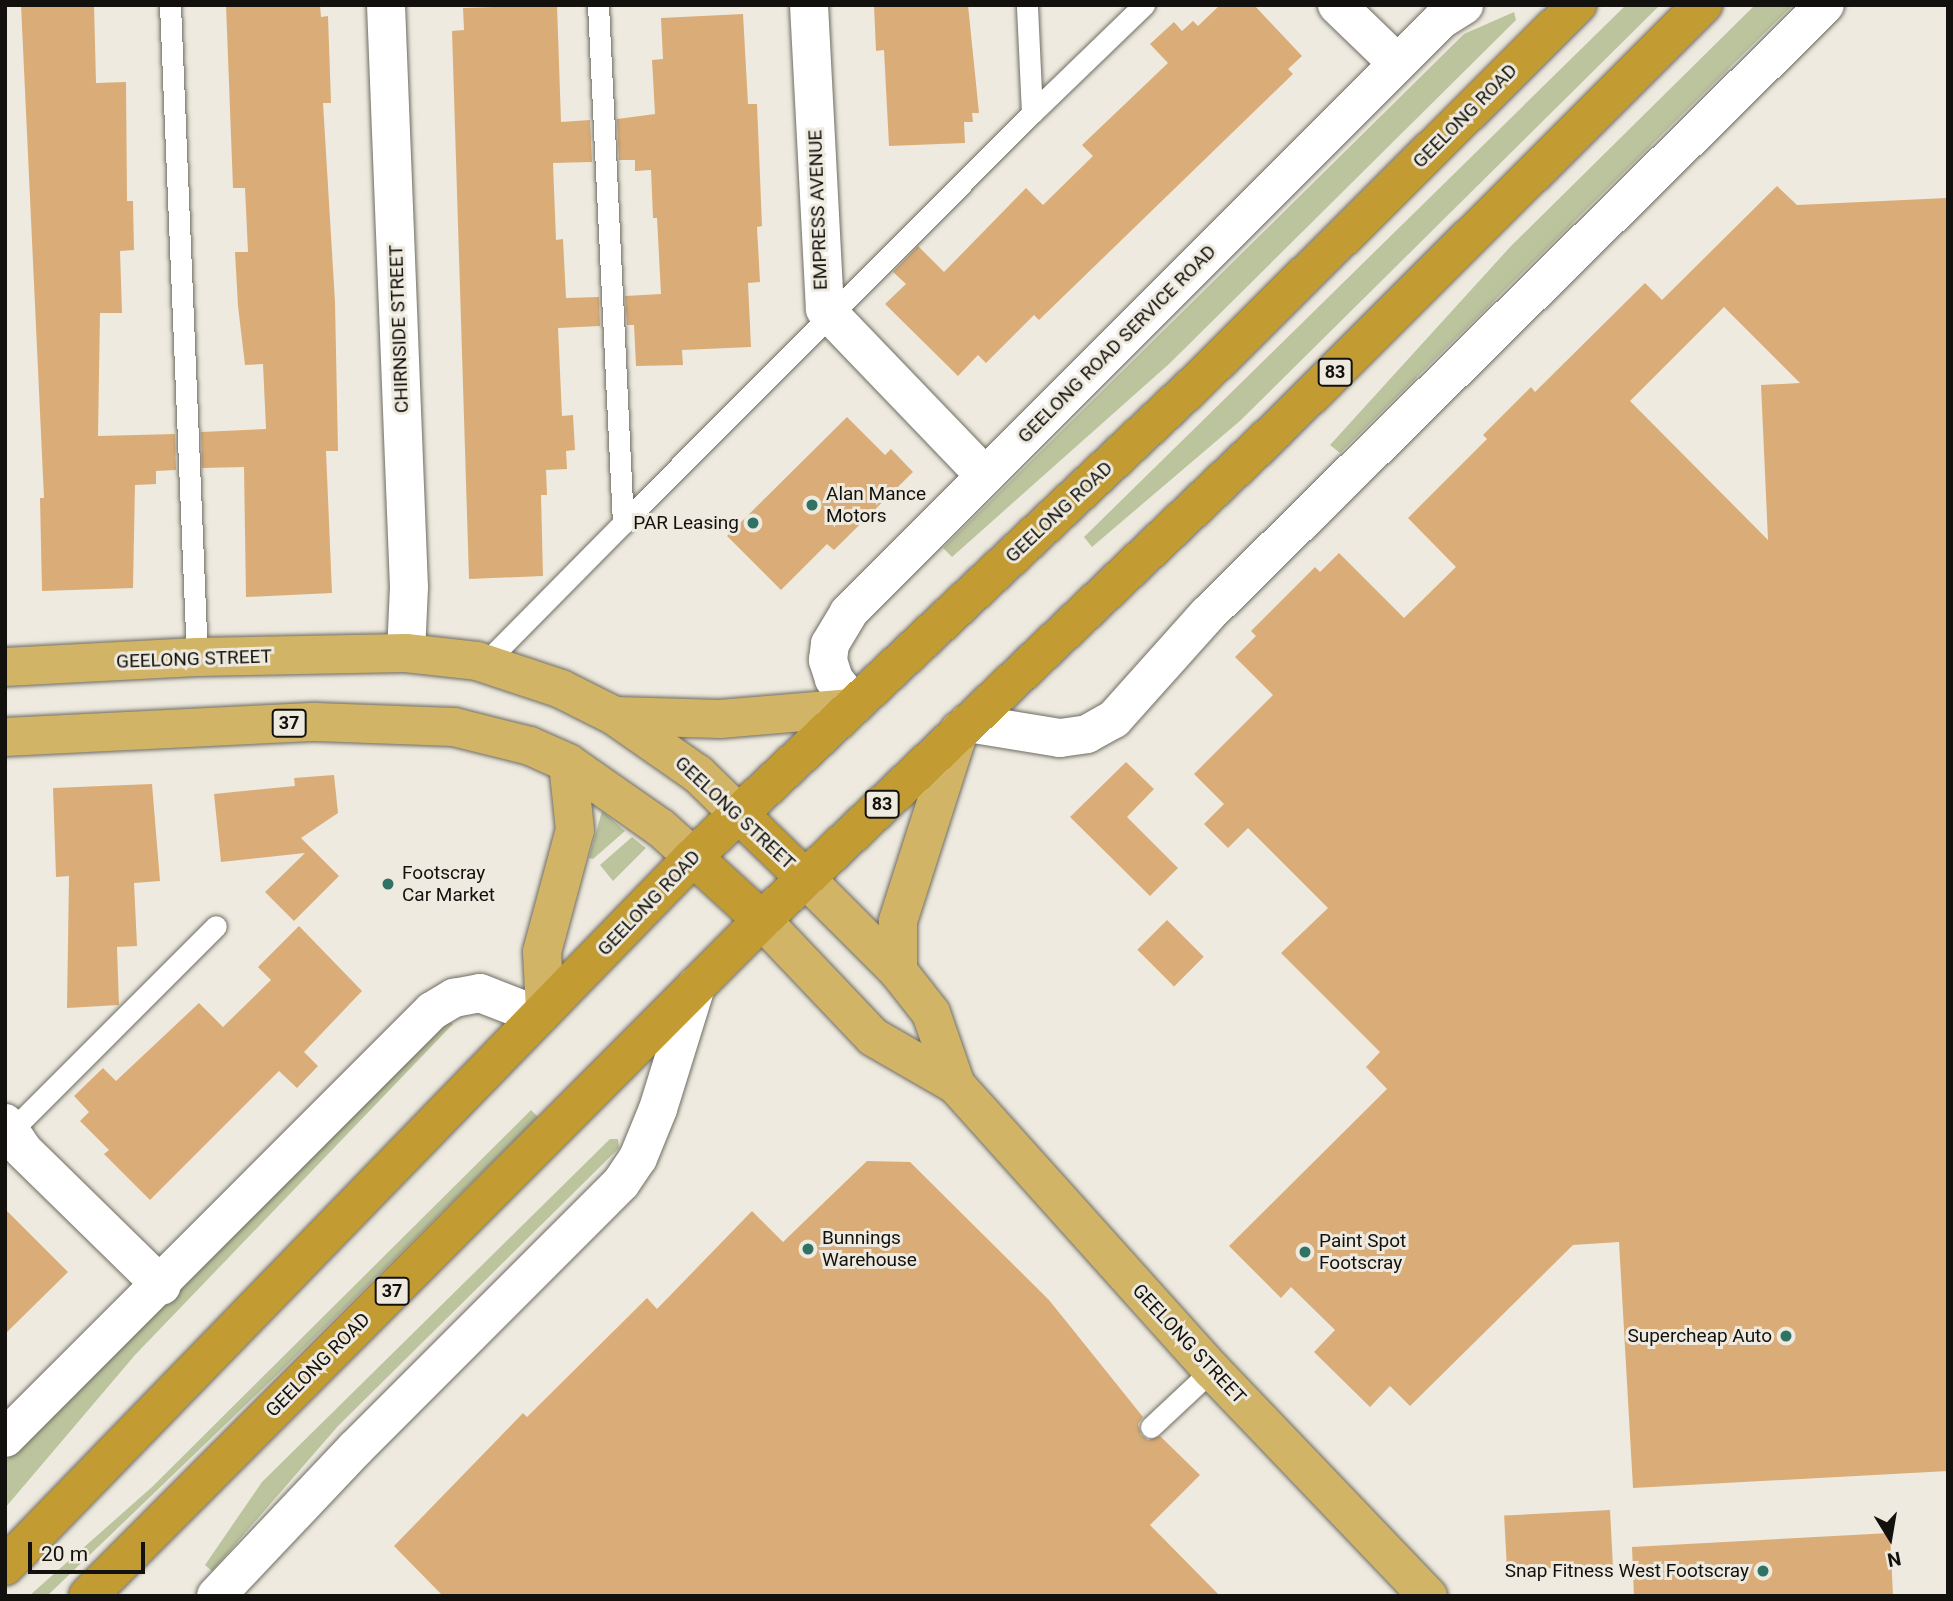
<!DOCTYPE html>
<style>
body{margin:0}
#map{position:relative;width:1953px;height:1601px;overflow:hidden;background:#eeeadf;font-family:Roboto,sans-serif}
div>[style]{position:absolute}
.green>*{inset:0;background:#bbc49d}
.building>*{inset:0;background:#daad78;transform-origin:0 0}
.roads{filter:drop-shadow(0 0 2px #6f6c62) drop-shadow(0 0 2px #6f6c62)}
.service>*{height:21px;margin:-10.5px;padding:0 10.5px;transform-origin:10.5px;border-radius:10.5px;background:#fff}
.minor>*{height:38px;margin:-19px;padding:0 19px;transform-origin:19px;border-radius:19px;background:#fff}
.primary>*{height:38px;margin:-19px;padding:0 19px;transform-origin:19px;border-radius:19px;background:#d1b466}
.trunk>*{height:38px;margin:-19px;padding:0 19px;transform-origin:19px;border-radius:19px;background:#c29b33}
.dots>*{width:19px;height:19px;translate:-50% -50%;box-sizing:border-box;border:4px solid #eeeadf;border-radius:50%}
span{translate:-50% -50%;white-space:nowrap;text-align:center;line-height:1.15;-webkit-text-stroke:6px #eeeadf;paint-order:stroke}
.shield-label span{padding:2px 5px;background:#eeeadf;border:2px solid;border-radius:5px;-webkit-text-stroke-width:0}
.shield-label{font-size:18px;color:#12110d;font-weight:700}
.street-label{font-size:19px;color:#12110d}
.poi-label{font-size:19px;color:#12110d}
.left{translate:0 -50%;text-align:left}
.right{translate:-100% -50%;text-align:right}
.frame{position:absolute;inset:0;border:7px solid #12110d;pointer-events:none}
.north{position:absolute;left:1855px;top:1503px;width:70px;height:70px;-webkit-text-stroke:5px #eeeadf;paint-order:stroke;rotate:169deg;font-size:19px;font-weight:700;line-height:28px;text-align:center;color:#12110d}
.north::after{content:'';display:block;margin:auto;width:24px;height:32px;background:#12110d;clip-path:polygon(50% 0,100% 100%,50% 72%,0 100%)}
.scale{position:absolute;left:28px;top:1542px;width:117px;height:32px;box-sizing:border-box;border:4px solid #12110d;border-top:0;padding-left:9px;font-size:21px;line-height:24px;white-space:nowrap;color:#12110d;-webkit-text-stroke:5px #eeeadf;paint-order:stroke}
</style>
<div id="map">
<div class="green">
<div style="clip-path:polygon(1626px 5px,1660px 5px,1241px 420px,1092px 547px,1084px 537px)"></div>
<div style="clip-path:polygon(1755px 5px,1793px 5px,1340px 453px,1330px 445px,1511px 246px)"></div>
<div style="clip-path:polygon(1514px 12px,1516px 20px,1169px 364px,952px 557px,943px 548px,1464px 34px)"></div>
<div style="clip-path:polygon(602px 811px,625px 831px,593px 859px,589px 858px)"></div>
<div style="clip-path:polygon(632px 837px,646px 848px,613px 881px,600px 865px)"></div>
<div style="clip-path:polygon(446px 1020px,453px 1024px,135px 1355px,5px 1508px,5px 1462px)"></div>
<div style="clip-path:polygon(531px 1110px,538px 1117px,280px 1372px,47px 1596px,29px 1596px,152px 1487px)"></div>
<div style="clip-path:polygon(610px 1139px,618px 1139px,619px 1148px,338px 1426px,212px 1571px,205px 1565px,262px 1482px)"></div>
</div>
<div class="building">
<div style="clip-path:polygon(21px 5px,94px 5px,96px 83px,126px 82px,127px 201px,133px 201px,134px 250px,120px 251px,122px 313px,100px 313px,98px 436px,175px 434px,176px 470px,156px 471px,156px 484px,135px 485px,133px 588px,42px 591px,40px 498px,44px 498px)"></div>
<div style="clip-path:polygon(226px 5px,320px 5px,321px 17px,328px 16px,331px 103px,323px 103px,335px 302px,338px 451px,326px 451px,332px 593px,246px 597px,244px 467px,202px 468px,201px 432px,266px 429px,263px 364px,245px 365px,238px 306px,235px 252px,248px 252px,245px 188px,233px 188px)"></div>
<div style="clip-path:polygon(557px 5px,561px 122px,590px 120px,592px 162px,553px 163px,556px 240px,563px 239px,566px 298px,599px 297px,600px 326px,558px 328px,562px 416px,573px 415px,575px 450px,566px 451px,567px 469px,546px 470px,547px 495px,541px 495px,543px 576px,469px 579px,452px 31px,464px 30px,463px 8px)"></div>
<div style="clip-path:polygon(874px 5px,968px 5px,979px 113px,972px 113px,973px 122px,964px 122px,965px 143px,889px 146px,884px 50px,876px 51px)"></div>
<div style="clip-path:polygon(1220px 5px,1254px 5px,1302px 56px,1288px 69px,1293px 74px,1039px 320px,1034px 315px,986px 363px,978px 355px,958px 376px,885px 304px,906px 284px,893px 272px,918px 246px,944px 272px,1026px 188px,1043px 205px,1093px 156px,1082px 145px,1168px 63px,1150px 44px,1174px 22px,1182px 31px,1193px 21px,1198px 26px)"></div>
<div style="clip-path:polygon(743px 14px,748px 104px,757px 104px,762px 226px,757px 227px,760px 282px,748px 283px,751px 347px,682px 350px,683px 365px,636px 366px,634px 325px,627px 325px,625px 296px,661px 294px,657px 218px,653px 218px,651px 170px,635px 171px,635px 160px,619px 160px,617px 119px,655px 114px,652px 60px,663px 59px,661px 18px)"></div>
<div style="clip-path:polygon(evenodd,1777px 186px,1797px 205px,1947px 198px,1948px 1471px,1633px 1488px,1619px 1242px,1573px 1245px,1410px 1406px,1390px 1386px,1370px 1407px,1314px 1352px,1335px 1330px,1291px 1287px,1281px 1298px,1229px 1246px,1387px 1089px,1366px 1067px,1380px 1052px,1281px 953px,1328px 908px,1248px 828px,1228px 848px,1204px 824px,1224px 804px,1194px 774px,1273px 695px,1235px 657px,1256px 636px,1251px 631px,1315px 567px,1320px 572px,1339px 553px,1404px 618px,1456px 567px,1408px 518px,1487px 439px,1483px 435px,1531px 387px,1535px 392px,1645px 283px,1662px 300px,1777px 186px,1724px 307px,1800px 383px,1761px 385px,1768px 540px,1630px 401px,1724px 307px)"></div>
<div style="clip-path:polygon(847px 417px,885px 455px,891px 449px,913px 472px,834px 550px,827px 544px,781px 590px,727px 536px)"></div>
<div style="clip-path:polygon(1126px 762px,1154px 789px,1127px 817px,1178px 868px,1150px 896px,1070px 817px)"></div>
<div style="clip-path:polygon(334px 775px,338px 813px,301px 838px,339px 876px,294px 921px,265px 892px,305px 853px,221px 862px,214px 794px,295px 786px,294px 778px)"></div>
<div style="clip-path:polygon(152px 784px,160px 881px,134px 883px,137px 946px,117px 947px,119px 1005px,67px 1008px,69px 876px,56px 877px,53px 788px)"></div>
<div style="left:1167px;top:920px;width:52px;height:42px;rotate:45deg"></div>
<div style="clip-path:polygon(299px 926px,362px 991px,304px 1052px,318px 1066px,297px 1088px,279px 1071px,150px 1200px,104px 1154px,109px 1150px,80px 1121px,89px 1112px,74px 1096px,103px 1068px,116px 1081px,199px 1003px,223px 1027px,271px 980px,258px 967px)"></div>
<div style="clip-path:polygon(867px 1161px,910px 1162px,1049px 1300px,1143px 1417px,1138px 1424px,1141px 1435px,1148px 1440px,1160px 1436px,1200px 1475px,1150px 1525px,1220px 1596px,443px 1596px,394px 1546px,523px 1413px,527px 1417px,647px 1298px,657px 1309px,752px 1211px,783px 1242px)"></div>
<div style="clip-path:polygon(5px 1209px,68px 1272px,5px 1334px)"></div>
<div style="left:1610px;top:1510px;width:55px;height:106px;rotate:87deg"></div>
<div style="clip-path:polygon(1890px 1533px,1893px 1596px,1634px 1596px,1632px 1547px)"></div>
</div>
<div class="roads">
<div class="service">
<div style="left:170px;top:5px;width:653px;rotate:87.63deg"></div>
<div style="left:598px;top:5px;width:519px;rotate:87.24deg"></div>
<div style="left:623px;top:523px;width:579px;rotate:-45.07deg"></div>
<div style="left:1032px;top:113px;width:108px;rotate:-92.7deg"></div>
<div style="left:1032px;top:113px;width:156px;rotate:-44deg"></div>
<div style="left:485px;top:663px;width:197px;rotate:-45.4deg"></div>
<div style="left:5px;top:1137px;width:298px;rotate:-45deg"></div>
<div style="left:1151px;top:1427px;width:83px;rotate:-43.1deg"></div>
</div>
<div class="minor">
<div style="left:386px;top:5px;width:582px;rotate:87.74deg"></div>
<div style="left:409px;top:587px;width:66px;rotate:92.6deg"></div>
<div style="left:809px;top:5px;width:304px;rotate:87deg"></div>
<div style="left:825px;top:309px;width:231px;rotate:46.2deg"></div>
<div style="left:1337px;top:5px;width:83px;rotate:44deg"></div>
<div style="left:854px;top:704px;width:32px;rotate:-129deg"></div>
<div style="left:834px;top:679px;width:20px;rotate:-108deg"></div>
<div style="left:828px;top:660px;width:16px;rotate:-83deg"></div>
<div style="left:830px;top:644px;width:37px;rotate:-59deg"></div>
<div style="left:849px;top:612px;width:839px;rotate:-45deg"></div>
<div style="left:1442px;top:19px;width:26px;rotate:-32deg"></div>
<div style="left:968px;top:723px;width:93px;rotate:9.3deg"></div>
<div style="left:1060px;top:738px;width:27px;rotate:-8deg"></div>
<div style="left:1087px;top:734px;width:31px;rotate:-29deg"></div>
<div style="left:1114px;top:719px;width:140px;rotate:-48.2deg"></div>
<div style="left:1207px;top:615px;width:868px;rotate:-44.63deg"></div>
<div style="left:5px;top:1123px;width:32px;rotate:56deg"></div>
<div style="left:23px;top:1150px;width:194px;rotate:44.4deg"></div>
<div style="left:5px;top:1438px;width:604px;rotate:-45deg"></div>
<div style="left:432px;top:1011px;width:26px;rotate:-31deg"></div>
<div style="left:454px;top:998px;width:26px;rotate:-11deg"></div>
<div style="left:480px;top:993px;width:63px;rotate:21.3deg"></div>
<div style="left:216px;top:1596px;width:202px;rotate:-46.6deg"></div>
<div style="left:355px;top:1449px;width:376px;rotate:-45deg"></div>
<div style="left:621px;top:1183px;width:30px;rotate:-56deg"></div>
<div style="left:638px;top:1158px;width:53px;rotate:-67.8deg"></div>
<div style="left:658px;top:1109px;width:129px;rotate:-72.8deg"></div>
</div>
<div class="primary">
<div style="left:5px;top:667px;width:192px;rotate:-3deg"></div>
<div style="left:197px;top:657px;width:209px;rotate:-1.1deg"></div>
<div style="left:406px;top:653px;width:71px;rotate:6.4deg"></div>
<div style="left:477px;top:661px;width:89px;rotate:18.4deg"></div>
<div style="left:561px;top:689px;width:58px;rotate:26.6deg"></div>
<div style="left:613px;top:715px;width:103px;rotate:34.8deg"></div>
<div style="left:698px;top:774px;width:57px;rotate:44.3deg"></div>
<div style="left:616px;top:716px;width:104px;rotate:1.7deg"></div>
<div style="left:720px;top:719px;width:130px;rotate:-4.8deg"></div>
<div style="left:5px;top:737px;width:311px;rotate:-2.8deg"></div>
<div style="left:316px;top:722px;width:138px;rotate:2.1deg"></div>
<div style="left:454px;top:727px;width:78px;rotate:14deg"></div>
<div style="left:530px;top:746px;width:42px;rotate:24.1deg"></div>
<div style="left:568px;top:763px;width:113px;rotate:35deg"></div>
<div style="left:661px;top:828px;width:43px;rotate:42.2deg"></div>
<div style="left:805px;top:878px;width:132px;rotate:45deg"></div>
<div style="left:898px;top:971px;width:53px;rotate:51.8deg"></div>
<div style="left:931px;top:1013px;width:76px;rotate:70.9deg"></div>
<div style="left:762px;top:920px;width:161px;rotate:46.5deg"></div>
<div style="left:873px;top:1037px;width:96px;rotate:30deg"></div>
<div style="left:956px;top:1085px;width:383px;rotate:48.1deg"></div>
<div style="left:1212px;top:1370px;width:313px;rotate:46.3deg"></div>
<div style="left:898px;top:971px;width:50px;rotate:-90deg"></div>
<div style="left:898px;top:921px;width:200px;rotate:-72.2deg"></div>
<div style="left:545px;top:1009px;width:57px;rotate:-93deg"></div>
<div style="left:542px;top:952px;width:126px;rotate:-74.9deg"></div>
<div style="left:575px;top:830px;width:67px;rotate:-96deg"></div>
</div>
<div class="trunk">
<div style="left:739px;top:814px;width:92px;rotate:44.1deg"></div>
<div style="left:693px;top:857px;width:93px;rotate:42.4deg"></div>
<div style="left:5px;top:1566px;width:988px;rotate:-45.86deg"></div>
<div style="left:693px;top:857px;width:691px;rotate:-43.3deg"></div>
<div style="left:1196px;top:383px;width:537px;rotate:-44.77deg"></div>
<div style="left:88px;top:1596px;width:955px;rotate:-45.08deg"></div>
<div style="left:762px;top:920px;width:706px;rotate:-43.62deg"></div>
<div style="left:1273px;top:433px;width:607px;rotate:-44.87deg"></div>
</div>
</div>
<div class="dots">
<div style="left:812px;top:505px;background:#307364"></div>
<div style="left:753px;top:523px;background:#307364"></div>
<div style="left:388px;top:884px;background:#307364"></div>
<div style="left:808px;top:1249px;background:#307364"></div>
<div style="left:1305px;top:1252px;background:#307364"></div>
<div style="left:1786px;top:1336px;background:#307364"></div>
<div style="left:1763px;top:1571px;background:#307364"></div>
</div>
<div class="shield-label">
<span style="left:1335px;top:372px">83</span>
<span style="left:289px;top:723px">37</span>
<span style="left:882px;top:804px">83</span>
<span style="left:392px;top:1291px">37</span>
</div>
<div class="street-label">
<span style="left:1465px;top:116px;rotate:-45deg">GEELONG ROAD</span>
<span style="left:818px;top:210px;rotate:-92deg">EMPRESS AVENUE</span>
<span style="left:399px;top:329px;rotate:-92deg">CHIRNSIDE STREET</span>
<span style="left:1117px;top:344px;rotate:-45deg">GEELONG ROAD SERVICE ROAD</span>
<span style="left:1059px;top:512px;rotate:-43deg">GEELONG ROAD</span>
<span style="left:194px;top:659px;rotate:-2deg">GEELONG STREET</span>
<span style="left:735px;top:813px;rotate:43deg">GEELONG STREET</span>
<span style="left:649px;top:903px;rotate:-46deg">GEELONG ROAD</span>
<span style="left:1189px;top:1344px;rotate:47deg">GEELONG STREET</span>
<span style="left:318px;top:1365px;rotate:-45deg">GEELONG ROAD</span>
</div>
<div class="poi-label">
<span class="left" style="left:826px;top:505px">Alan Mance<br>Motors</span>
<span class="right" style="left:739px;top:523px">PAR Leasing</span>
<span class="left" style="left:402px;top:884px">Footscray<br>Car Market</span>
<span class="left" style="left:822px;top:1249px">Bunnings<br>Warehouse</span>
<span class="left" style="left:1319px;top:1252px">Paint Spot<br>Footscray</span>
<span class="right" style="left:1772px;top:1336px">Supercheap Auto</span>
<span class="right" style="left:1749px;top:1571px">Snap Fitness West Footscray</span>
</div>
<div class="frame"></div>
<div class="north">N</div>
<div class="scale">20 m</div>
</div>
